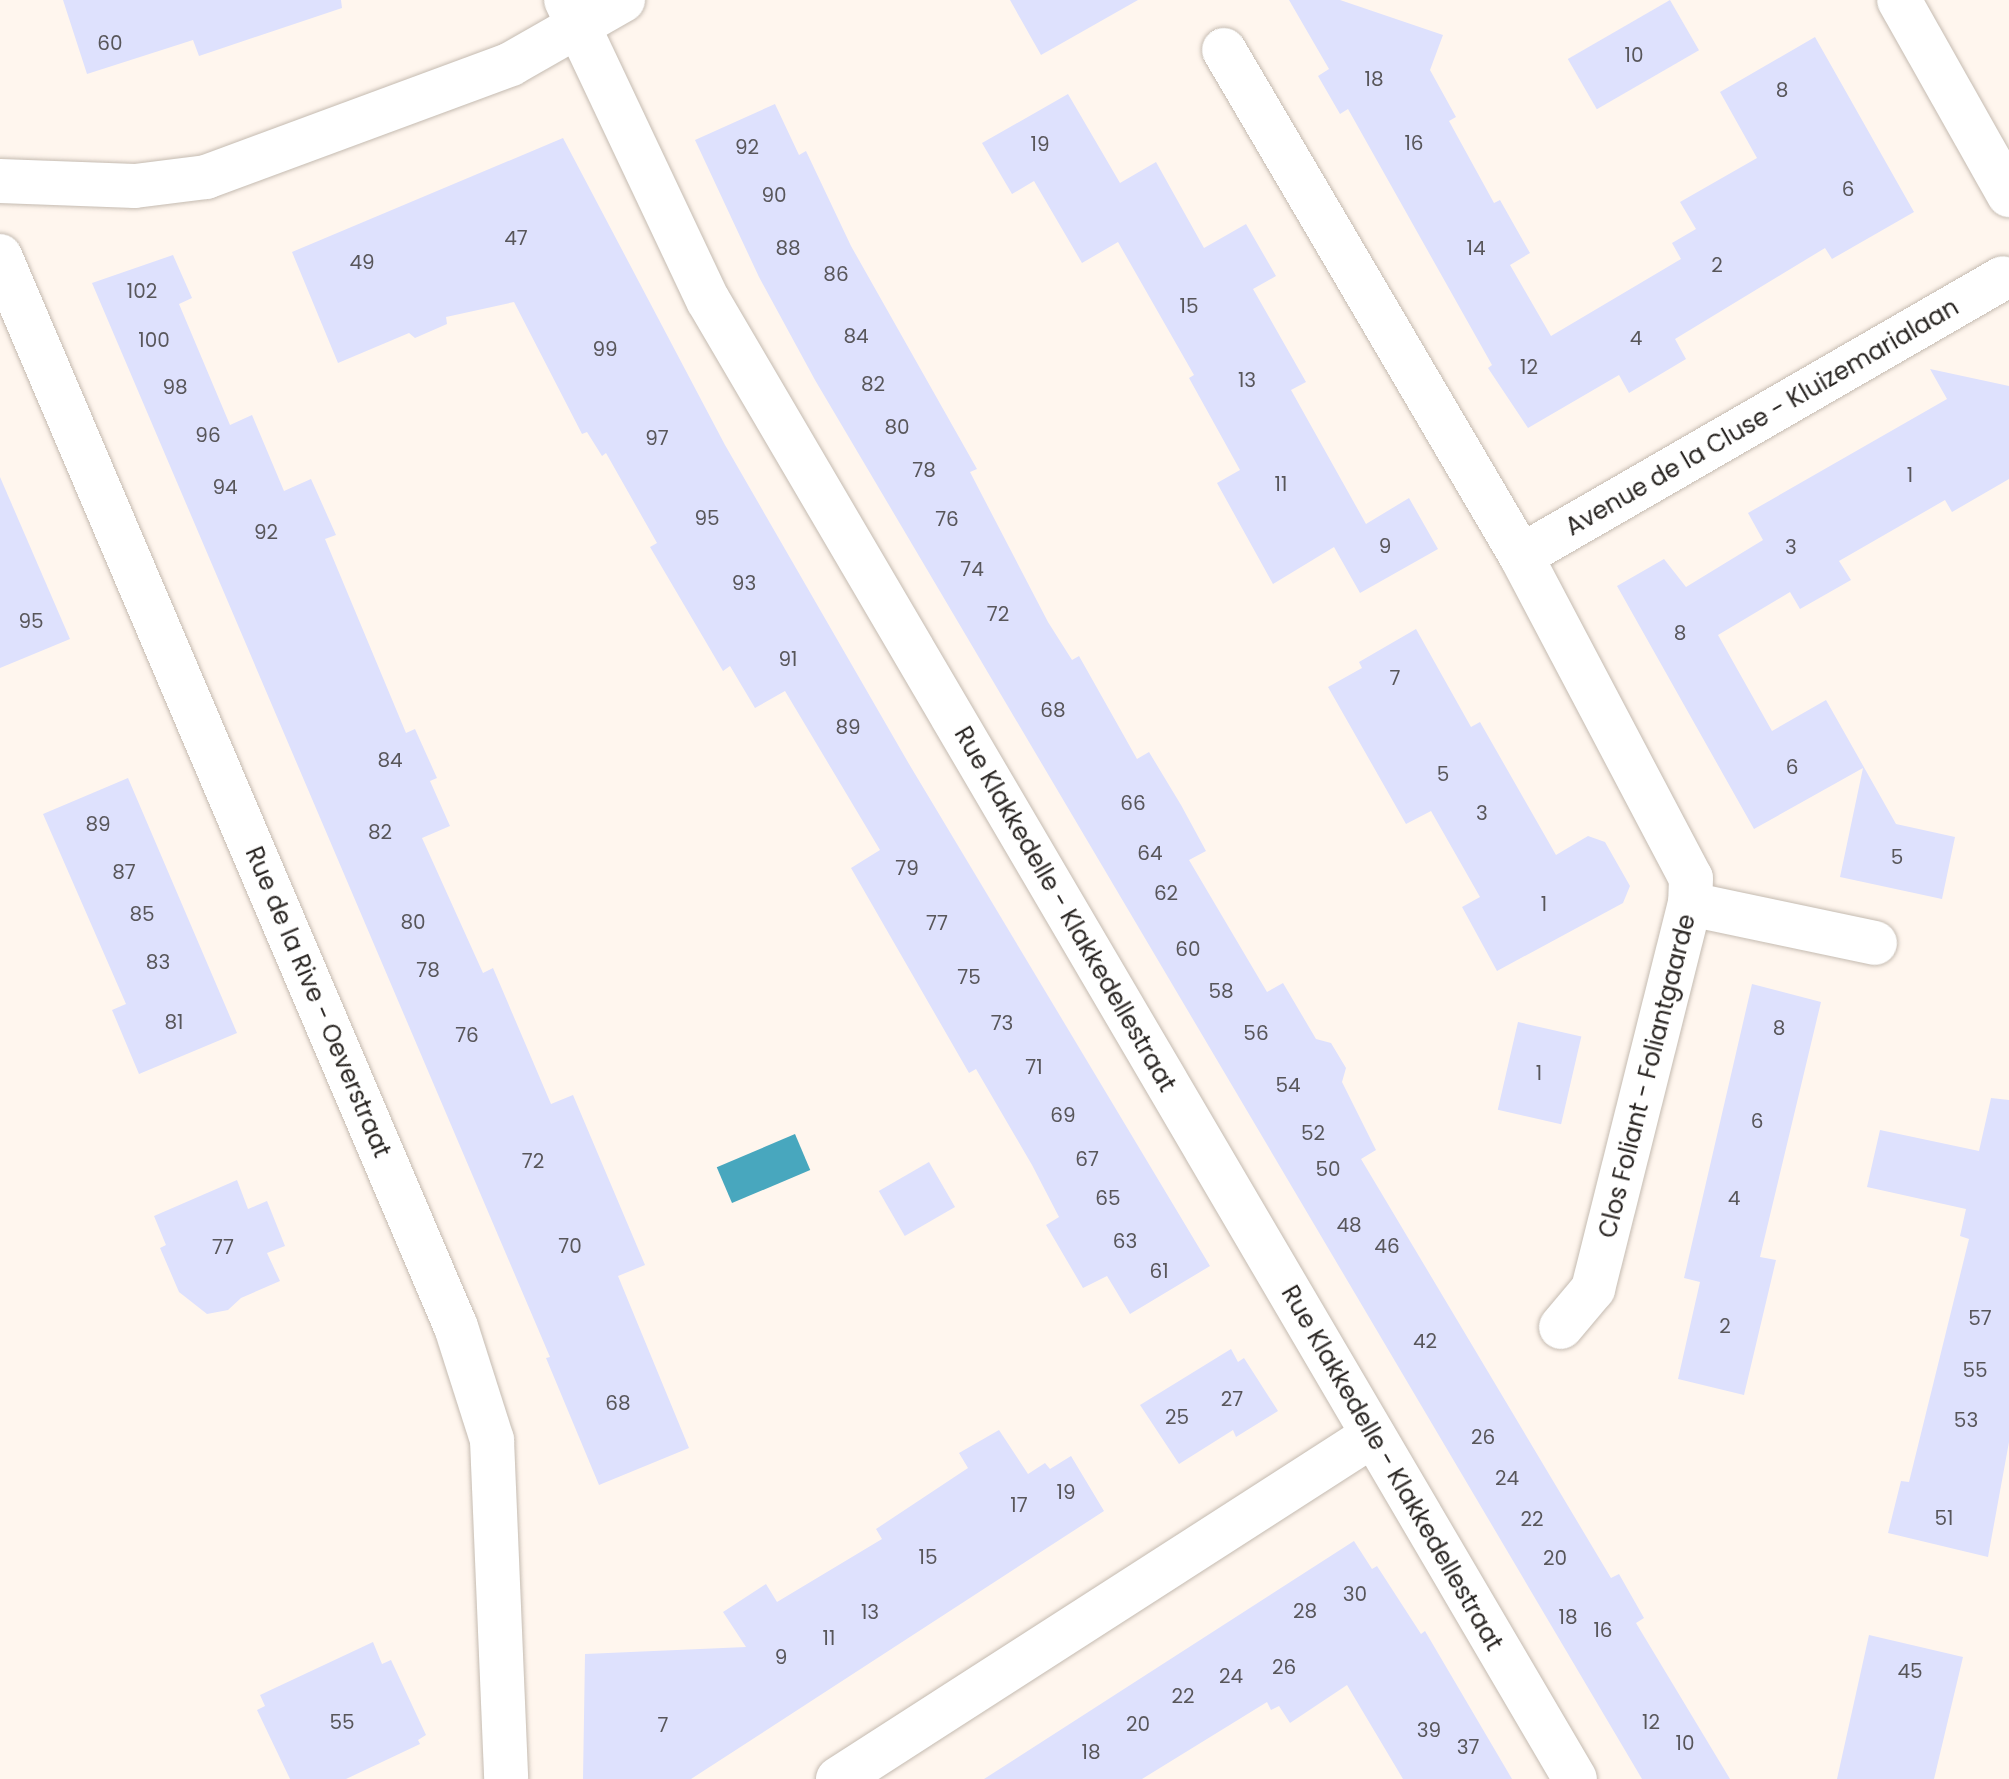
<!DOCTYPE html>
<style>
body{margin:0}
#map{position:relative;width:2009px;height:1779px;overflow:hidden;background:#fff6ee;font-family:Poppins,sans-serif}
div>[style]{position:absolute}
.water>*{inset:0;background:#48a7be;transform-origin:0 0}
.building>*{inset:0;background:#dee1fd;transform-origin:0 0}
.roads{filter:drop-shadow(0 0 2px #c5bbb1) drop-shadow(0 0 2px #c5bbb1)}
.minor>*{height:44px;margin:-22px;padding:0 22px;transform-origin:22px;border-radius:22px;background:#fff}
span{translate:-50% -50%;white-space:nowrap;text-align:center;line-height:1.15;-webkit-text-stroke:8px #fff;paint-order:stroke}
.number-label{font-size:20px;color:#58565a}
.number-label span{-webkit-text-stroke-width:0}
.street-label{font-size:24px;color:#2b2724}
</style>
<div id="map">
<div class="water">
<div style="left:795px;top:1134px;width:39px;height:85px;rotate:67deg"></div>
</div>
<div class="building">
<div style="clip-path:polygon(63px 0,341px 0,342px 8px,199px 56px,193px 40px,87px 74px)"></div>
<div style="clip-path:polygon(1010px 0,1138px 0,1041px 55px)"></div>
<div style="clip-path:polygon(1289px 0,1340px 0,1443px 35px,1430px 70px,1456px 117px,1449px 121px,1494px 203px,1500px 200px,1530px 253px,1510px 265px,1551px 336px,1681px 259px,1672px 243px,1696px 229px,1680px 202px,1757px 158px,1720px 92px,1815px 37px,1914px 212px,1832px 259px,1825px 248px,1675px 339px,1686px 359px,1629px 393px,1619px 375px,1528px 428px,1488px 368px,1492px 365px,1348px 109px,1340px 114px,1318px 76px,1329px 69px)"></div>
<div style="left:1670px;top:0;width:58px;height:118px;rotate:60deg"></div>
<div style="clip-path:polygon(1068px 94px,1120px 183px,1156px 162px,1204px 248px,1246px 224px,1276px 276px,1253px 289px,1306px 382px,1291px 390px,1366px 524px,1409px 498px,1438px 549px,1360px 593px,1334px 547px,1273px 584px,1217px 483px,1240px 470px,1189px 378px,1194px 375px,1118px 242px,1082px 263px,1034px 181px,1012px 194px,982px 143px)"></div>
<div style="clip-path:polygon(775px 104px,799px 155px,806px 151px,851px 246px,977px 469px,970px 472px,1048px 622px,1072px 660px,1079px 656px,1137px 759px,1149px 752px,1181px 805px,1206px 851px,1189px 860px,1267px 992px,1283px 983px,1316px 1039px,1331px 1043px,1346px 1068px,1342px 1082px,1376px 1150px,1361px 1159px,1611px 1578px,1619px 1574px,1644px 1618px,1636px 1623px,1730px 1779px,1642px 1779px,815px 380px,759px 277px,695px 140px)"></div>
<div style="clip-path:polygon(563px 138px,725px 445px,909px 764px,1210px 1266px,1130px 1314px,1107px 1276px,1083px 1288px,1046px 1225px,1059px 1217px,1032px 1165px,976px 1069px,969px 1073px,851px 868px,880px 850px,785px 691px,755px 708px,730px 666px,723px 671px,650px 547px,657px 543px,606px 453px,602px 456px,587px 432px,582px 434px,514px 302px,446px 317px,447px 324px,415px 338px,409px 333px,338px 363px,292px 252px)"></div>
<div style="clip-path:polygon(173px 255px,192px 298px,179px 304px,230px 425px,252px 415px,284px 491px,311px 479px,336px 535px,325px 539px,406px 733px,415px 729px,437px 778px,430px 781px,450px 826px,422px 838px,483px 973px,493px 968px,551px 1104px,573px 1095px,645px 1265px,618px 1276px,689px 1448px,599px 1485px,546px 1358px,550px 1357px,92px 283px)"></div>
<div style="clip-path:polygon(1930px 369px,2009px 386px,2009px 479px,1952px 512px,1945px 500px,1839px 561px,1851px 580px,1800px 609px,1790px 592px,1718px 635px,1772px 731px,1826px 700px,1896px 824px,1955px 837px,1942px 899px,1840px 877px,1863px 768px,1754px 829px,1617px 586px,1664px 559px,1686px 587px,1763px 540px,1748px 513px,1947px 399px)"></div>
<div style="clip-path:polygon(0 477px,70px 639px,0 668px)"></div>
<div style="clip-path:polygon(1416px 629px,1471px 727px,1480px 722px,1556px 855px,1588px 836px,1605px 842px,1630px 886px,1623px 903px,1497px 971px,1462px 907px,1480px 897px,1431px 811px,1406px 824px,1328px 687px,1362px 668px,1359px 662px)"></div>
<div style="clip-path:polygon(128px 778px,237px 1033px,139px 1074px,112px 1010px,126px 1004px,43px 814px)"></div>
<div style="clip-path:polygon(1752px 984px,1821px 1002px,1760px 1257px,1776px 1260px,1744px 1395px,1678px 1379px,1700px 1282px,1684px 1278px)"></div>
<div style="left:1518px;top:1022px;width:65px;height:90px;rotate:13deg"></div>
<div style="clip-path:polygon(1991px 1098px,2009px 1100px,2009px 1442px,1988px 1557px,1888px 1533px,1901px 1481px,1909px 1482px,1969px 1239px,1960px 1236px,1966px 1209px,1867px 1187px,1880px 1130px,1979px 1151px)"></div>
<div style="left:929px;top:1162px;width:52px;height:58px;rotate:60deg"></div>
<div style="clip-path:polygon(237px 1180px,248px 1209px,267px 1201px,285px 1246px,267px 1253px,280px 1281px,241px 1298px,228px 1310px,207px 1314px,179px 1292px,160px 1248px,166px 1245px,154px 1216px)"></div>
<div style="clip-path:polygon(1231px 1349px,1238px 1362px,1244px 1358px,1278px 1411px,1236px 1437px,1233px 1430px,1179px 1464px,1140px 1405px)"></div>
<div style="clip-path:polygon(999px 1430px,1028px 1474px,1045px 1463px,1050px 1469px,1071px 1456px,1104px 1511px,691px 1779px,583px 1779px,585px 1654px,746px 1647px,723px 1612px,766px 1584px,777px 1602px,882px 1539px,876px 1529px,968px 1468px,959px 1453px)"></div>
<div style="clip-path:polygon(1354px 1541px,1372px 1569px,1377px 1566px,1421px 1634px,1425px 1631px,1512px 1779px,1403px 1779px,1347px 1685px,1290px 1723px,1279px 1706px,1271px 1710px,1267px 1702px,1142px 1779px,984px 1779px)"></div>
<div style="clip-path:polygon(1869px 1635px,1963px 1657px,1934px 1779px,1837px 1779px)"></div>
<div style="clip-path:polygon(373px 1642px,382px 1664px,391px 1660px,426px 1735px,418px 1740px,420px 1744px,346px 1779px,290px 1779px,257px 1710px,265px 1706px,260px 1695px)"></div>
</div>
<div class="roads">
<div class="minor">
<div style="left:566px;top:0;width:332px;rotate:64.7deg"></div>
<div style="left:708px;top:300px;width:1714px;rotate:59.62deg"></div>
<div style="left:1899px;top:0;width:224px;rotate:60.6deg"></div>
<div style="left:1224px;top:50px;width:587px;rotate:59.59deg"></div>
<div style="left:1521px;top:556px;width:364px;rotate:62.2deg"></div>
<div style="left:1691px;top:878px;width:26px;rotate:92deg"></div>
<div style="left:0;top:181px;width:135px;rotate:2.1deg"></div>
<div style="left:135px;top:186px;width:72px;rotate:-7.2deg"></div>
<div style="left:206px;top:177px;width:325px;rotate:-20.3deg"></div>
<div style="left:511px;top:64px;width:129px;rotate:-29.7deg"></div>
<div style="left:0;top:256px;width:1164px;rotate:66.94deg"></div>
<div style="left:456px;top:1327px;width:119px;rotate:72.3deg"></div>
<div style="left:492px;top:1440px;width:339px;rotate:87.6deg"></div>
<div style="left:1521px;top:556px;width:556px;rotate:-29.97deg"></div>
<div style="left:1561px;top:1327px;width:50px;rotate:-49.9deg"></div>
<div style="left:1593px;top:1289px;width:397px;rotate:-75.9deg"></div>
<div style="left:1690px;top:904px;width:189px;rotate:11.9deg"></div>
<div style="left:838px;top:1779px;width:636px;rotate:-32.74deg"></div>
</div>
</div>
<div class="number-label">
<span style="left:110px;top:43px">60</span>
<span style="left:1634px;top:55px">10</span>
<span style="left:1374px;top:79px">18</span>
<span style="left:1782px;top:90px">8</span>
<span style="left:1414px;top:143px">16</span>
<span style="left:1040px;top:144px">19</span>
<span style="left:747px;top:147px">92</span>
<span style="left:1848px;top:189px">6</span>
<span style="left:774px;top:195px">90</span>
<span style="left:516px;top:238px">47</span>
<span style="left:788px;top:248px">88</span>
<span style="left:1476px;top:248px">14</span>
<span style="left:362px;top:262px">49</span>
<span style="left:1717px;top:265px">2</span>
<span style="left:836px;top:274px">86</span>
<span style="left:142px;top:291px">102</span>
<span style="left:1189px;top:306px">15</span>
<span style="left:856px;top:336px">84</span>
<span style="left:1636px;top:338px">4</span>
<span style="left:154px;top:340px">100</span>
<span style="left:605px;top:349px">99</span>
<span style="left:1529px;top:367px">12</span>
<span style="left:1247px;top:380px">13</span>
<span style="left:873px;top:384px">82</span>
<span style="left:175px;top:387px">98</span>
<span style="left:897px;top:427px">80</span>
<span style="left:208px;top:435px">96</span>
<span style="left:657px;top:438px">97</span>
<span style="left:924px;top:470px">78</span>
<span style="left:1910px;top:475px">1</span>
<span style="left:1281px;top:484px">11</span>
<span style="left:225px;top:487px">94</span>
<span style="left:707px;top:518px">95</span>
<span style="left:947px;top:519px">76</span>
<span style="left:266px;top:532px">92</span>
<span style="left:1385px;top:546px">9</span>
<span style="left:1791px;top:547px">3</span>
<span style="left:972px;top:569px">74</span>
<span style="left:744px;top:583px">93</span>
<span style="left:998px;top:614px">72</span>
<span style="left:31px;top:621px">95</span>
<span style="left:1680px;top:633px">8</span>
<span style="left:788px;top:659px">91</span>
<span style="left:1395px;top:678px">7</span>
<span style="left:1053px;top:710px">68</span>
<span style="left:848px;top:727px">89</span>
<span style="left:390px;top:760px">84</span>
<span style="left:1792px;top:767px">6</span>
<span style="left:1443px;top:774px">5</span>
<span style="left:1133px;top:803px">66</span>
<span style="left:1482px;top:813px">3</span>
<span style="left:98px;top:824px">89</span>
<span style="left:380px;top:832px">82</span>
<span style="left:1150px;top:853px">64</span>
<span style="left:1897px;top:857px">5</span>
<span style="left:907px;top:868px">79</span>
<span style="left:124px;top:872px">87</span>
<span style="left:1166px;top:893px">62</span>
<span style="left:1544px;top:904px">1</span>
<span style="left:142px;top:914px">85</span>
<span style="left:413px;top:922px">80</span>
<span style="left:937px;top:923px">77</span>
<span style="left:1188px;top:949px">60</span>
<span style="left:158px;top:962px">83</span>
<span style="left:428px;top:970px">78</span>
<span style="left:969px;top:977px">75</span>
<span style="left:1221px;top:991px">58</span>
<span style="left:174px;top:1022px">81</span>
<span style="left:1002px;top:1023px">73</span>
<span style="left:1779px;top:1028px">8</span>
<span style="left:1256px;top:1033px">56</span>
<span style="left:467px;top:1035px">76</span>
<span style="left:1034px;top:1067px">71</span>
<span style="left:1539px;top:1073px">1</span>
<span style="left:1288px;top:1085px">54</span>
<span style="left:1063px;top:1115px">69</span>
<span style="left:1757px;top:1121px">6</span>
<span style="left:1313px;top:1133px">52</span>
<span style="left:1087px;top:1159px">67</span>
<span style="left:533px;top:1161px">72</span>
<span style="left:1328px;top:1169px">50</span>
<span style="left:1108px;top:1198px">65</span>
<span style="left:1734px;top:1198px">4</span>
<span style="left:1349px;top:1225px">48</span>
<span style="left:1125px;top:1241px">63</span>
<span style="left:570px;top:1246px">70</span>
<span style="left:1387px;top:1246px">46</span>
<span style="left:223px;top:1247px">77</span>
<span style="left:1159px;top:1271px">61</span>
<span style="left:1980px;top:1318px">57</span>
<span style="left:1725px;top:1326px">2</span>
<span style="left:1425px;top:1341px">42</span>
<span style="left:1975px;top:1370px">55</span>
<span style="left:1232px;top:1399px">27</span>
<span style="left:618px;top:1403px">68</span>
<span style="left:1177px;top:1417px">25</span>
<span style="left:1966px;top:1420px">53</span>
<span style="left:1483px;top:1437px">26</span>
<span style="left:1507px;top:1478px">24</span>
<span style="left:1066px;top:1492px">19</span>
<span style="left:1019px;top:1505px">17</span>
<span style="left:1944px;top:1518px">51</span>
<span style="left:1532px;top:1519px">22</span>
<span style="left:928px;top:1557px">15</span>
<span style="left:1555px;top:1558px">20</span>
<span style="left:1355px;top:1594px">30</span>
<span style="left:1305px;top:1611px">28</span>
<span style="left:870px;top:1612px">13</span>
<span style="left:1568px;top:1617px">18</span>
<span style="left:1603px;top:1630px">16</span>
<span style="left:829px;top:1638px">11</span>
<span style="left:781px;top:1657px">9</span>
<span style="left:1284px;top:1667px">26</span>
<span style="left:1910px;top:1671px">45</span>
<span style="left:1231px;top:1676px">24</span>
<span style="left:1183px;top:1696px">22</span>
<span style="left:342px;top:1722px">55</span>
<span style="left:1651px;top:1722px">12</span>
<span style="left:1138px;top:1724px">20</span>
<span style="left:663px;top:1725px">7</span>
<span style="left:1429px;top:1730px">39</span>
<span style="left:1685px;top:1743px">10</span>
<span style="left:1468px;top:1747px">37</span>
<span style="left:1091px;top:1752px">18</span>
</div>
<div class="street-label">
<span style="left:1762px;top:417px;rotate:-30deg">Avenue de la Cluse - Kluizemarialaan</span>
<span style="left:1065px;top:909px;rotate:60deg">Rue Klakkedelle - Klakkedellestraat</span>
<span style="left:318px;top:1002px;rotate:67deg">Rue de la Rive - Oeverstraat</span>
<span style="left:1647px;top:1076px;rotate:-76deg">Clos Foliant - Foliantgaarde</span>
<span style="left:1392px;top:1468px;rotate:60deg">Rue Klakkedelle - Klakkedellestraat</span>
</div>
</div>
